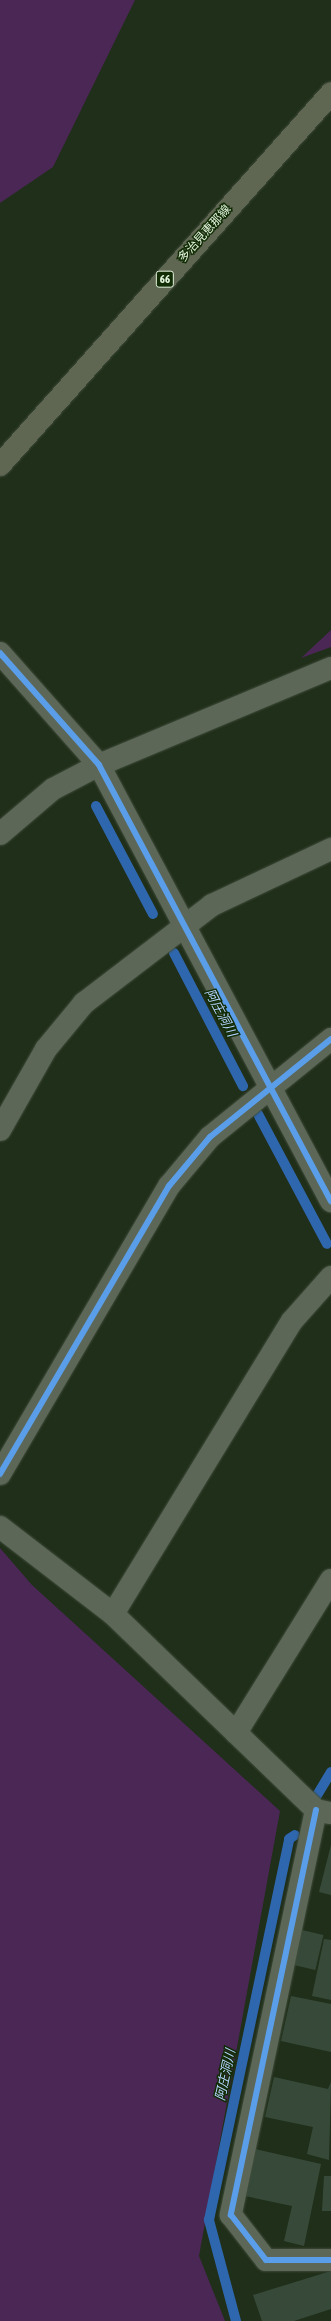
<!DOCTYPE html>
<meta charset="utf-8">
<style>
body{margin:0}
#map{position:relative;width:331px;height:2321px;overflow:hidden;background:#202f19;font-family:"Asap Condensed","Noto Sans JP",sans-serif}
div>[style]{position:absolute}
.green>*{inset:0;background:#4a2755}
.stream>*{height:10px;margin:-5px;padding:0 5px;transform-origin:5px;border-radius:5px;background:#2f67af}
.building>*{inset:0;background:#374a3a;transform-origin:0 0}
.roads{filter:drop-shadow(0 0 1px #3e4b3a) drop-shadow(0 0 1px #3e4b3a)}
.street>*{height:22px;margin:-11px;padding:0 11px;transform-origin:11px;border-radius:11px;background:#5c6757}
.secondary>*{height:22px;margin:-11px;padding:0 11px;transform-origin:11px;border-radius:11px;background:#5c6757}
.primary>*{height:22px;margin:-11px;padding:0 11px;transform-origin:11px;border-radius:11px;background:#5f6652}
.cycleway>*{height:6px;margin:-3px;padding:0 3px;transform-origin:3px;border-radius:3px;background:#5a9eea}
span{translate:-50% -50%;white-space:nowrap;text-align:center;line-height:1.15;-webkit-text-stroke:3px #122d06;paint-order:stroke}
.shield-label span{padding:1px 3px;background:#122d06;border:1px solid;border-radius:3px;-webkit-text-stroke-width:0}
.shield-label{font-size:11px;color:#e4f5de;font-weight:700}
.street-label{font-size:12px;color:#e4f5de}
.water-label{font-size:13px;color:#b5d3ff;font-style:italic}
</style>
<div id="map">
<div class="green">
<div style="clip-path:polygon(0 0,135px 0,53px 167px,0 203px)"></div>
<div style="clip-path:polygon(331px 630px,331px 647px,301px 658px)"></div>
<div style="clip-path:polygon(0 1548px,32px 1585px,280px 1811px,199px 2256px,225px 2321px,0 2321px)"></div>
</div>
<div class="stream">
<div style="left:96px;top:806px;width:122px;rotate:62.2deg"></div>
<div style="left:174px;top:953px;width:150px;rotate:62.6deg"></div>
<div style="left:258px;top:1114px;width:147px;rotate:62deg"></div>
<div style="left:316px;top:1797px;width:29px;rotate:-59deg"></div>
<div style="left:236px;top:2321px;width:105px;rotate:-105deg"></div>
<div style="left:209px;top:2220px;width:389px;rotate:-78.1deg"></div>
<div style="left:289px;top:1839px;width:7px;rotate:-34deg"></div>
</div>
<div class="building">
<div style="clip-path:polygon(331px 1845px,331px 1895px,319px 1892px)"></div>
<div style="left:302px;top:1930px;width:22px;height:36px;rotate:13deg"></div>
<div style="clip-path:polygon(324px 1939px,331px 1940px,331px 2000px,312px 1996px)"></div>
<div style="clip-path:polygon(291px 1996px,331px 2004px,331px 2052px,281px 2041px)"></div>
<div style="clip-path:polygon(274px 2077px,328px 2089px,331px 2082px,329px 2160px,307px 2154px,313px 2127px,265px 2117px)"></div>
<div style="clip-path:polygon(255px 2149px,321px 2164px,304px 2246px,284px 2241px,292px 2206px,245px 2196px)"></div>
<div style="clip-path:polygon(324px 2176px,331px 2176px,331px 2211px,322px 2211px)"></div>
<div style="clip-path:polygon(331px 2271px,331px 2309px,294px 2321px,262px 2321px,253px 2295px)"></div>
</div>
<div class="roads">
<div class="street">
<div style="left:0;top:834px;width:70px;rotate:-40.3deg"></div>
<div style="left:53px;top:789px;width:52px;rotate:-27.6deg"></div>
<div style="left:99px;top:765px;width:251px;rotate:-22.7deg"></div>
<div style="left:0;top:1130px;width:93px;rotate:-60.4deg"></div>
<div style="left:46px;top:1049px;width:60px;rotate:-50.4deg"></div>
<div style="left:84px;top:1003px;width:161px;rotate:-37.4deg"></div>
<div style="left:212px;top:905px;width:132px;rotate:-25.2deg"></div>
<div style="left:0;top:1474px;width:334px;rotate:-59.6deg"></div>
<div style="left:169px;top:1186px;width:64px;rotate:-50.1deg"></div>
<div style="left:210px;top:1137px;width:156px;rotate:-39deg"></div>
<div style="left:0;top:1527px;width:143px;rotate:37.6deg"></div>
<div style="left:113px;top:1614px;width:282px;rotate:44deg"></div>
<div style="left:316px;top:1810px;width:14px;rotate:12deg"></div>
<div style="left:113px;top:1614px;width:343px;rotate:-58.6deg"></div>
<div style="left:292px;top:1321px;width:59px;rotate:-48.4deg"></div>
<div style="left:236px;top:1733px;width:180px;rotate:-58.2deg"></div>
<div style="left:316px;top:1810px;width:414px;rotate:101.9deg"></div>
<div style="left:231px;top:2215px;width:57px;rotate:52.1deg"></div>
<div style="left:266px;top:2260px;width:65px"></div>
</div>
<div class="secondary">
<div style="left:0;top:653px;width:149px;rotate:48.5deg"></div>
<div style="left:99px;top:765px;width:494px;rotate:62deg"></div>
</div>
<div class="primary">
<div style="left:0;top:465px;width:498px;rotate:-48.3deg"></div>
</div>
</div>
<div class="cycleway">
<div style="left:0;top:653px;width:149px;rotate:48.5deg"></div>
<div style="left:99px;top:765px;width:494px;rotate:62deg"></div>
<div style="left:0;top:1474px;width:334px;rotate:-59.6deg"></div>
<div style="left:169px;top:1186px;width:64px;rotate:-50.1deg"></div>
<div style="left:210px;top:1137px;width:156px;rotate:-39deg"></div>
<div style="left:316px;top:1810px;width:414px;rotate:101.9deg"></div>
<div style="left:231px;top:2215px;width:57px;rotate:52.1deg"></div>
<div style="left:266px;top:2260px;width:65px"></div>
</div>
<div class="shield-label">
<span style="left:165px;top:279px">66</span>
</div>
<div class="street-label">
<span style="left:205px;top:234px;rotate:-48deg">多治見恵那線</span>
</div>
<div class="water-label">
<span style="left:220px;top:1013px;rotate:62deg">阿庄洞川</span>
<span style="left:226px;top:2075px;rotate:-78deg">阿庄洞川</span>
</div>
</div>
